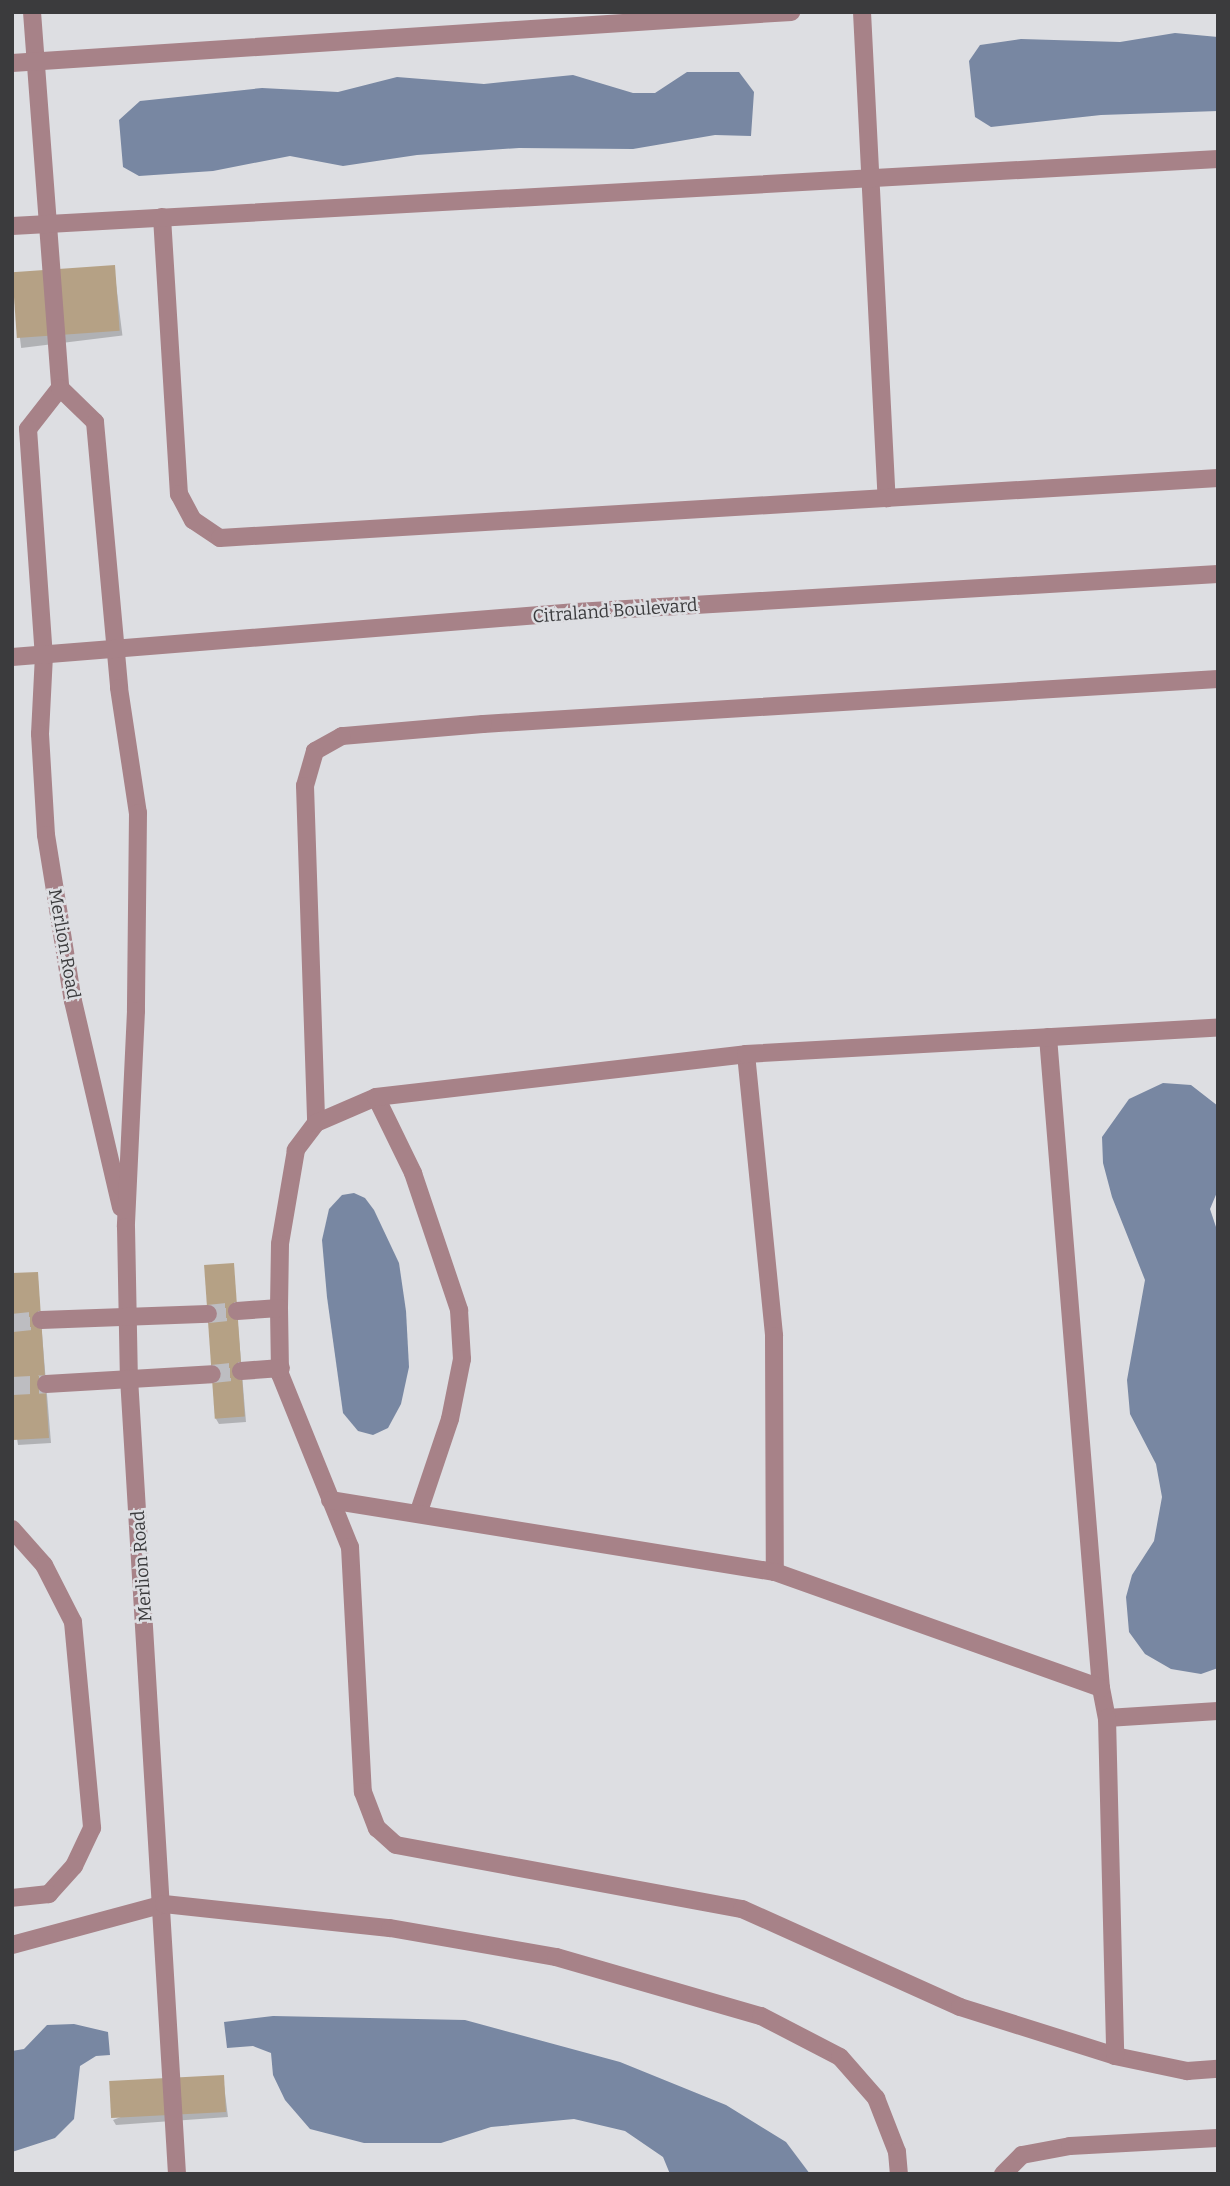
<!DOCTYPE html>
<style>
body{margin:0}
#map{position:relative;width:1230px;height:2186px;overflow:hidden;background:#dddee2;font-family:Bitter,serif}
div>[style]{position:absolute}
.water>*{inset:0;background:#7887a2}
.shadow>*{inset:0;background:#0003;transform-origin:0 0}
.building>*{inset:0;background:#b5a185;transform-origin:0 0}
.minor-tunnel>*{height:18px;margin-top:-9px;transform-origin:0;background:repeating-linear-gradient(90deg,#bdbdc1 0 18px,transparent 0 27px)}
.minor>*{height:18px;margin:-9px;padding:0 9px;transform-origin:9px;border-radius:9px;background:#a78288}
span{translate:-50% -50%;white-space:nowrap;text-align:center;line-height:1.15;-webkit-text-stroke:5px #dddee2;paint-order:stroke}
.street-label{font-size:18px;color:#3b3b3d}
.frame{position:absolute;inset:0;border:14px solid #3b3b3d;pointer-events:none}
</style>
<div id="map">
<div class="water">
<div style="clip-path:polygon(1175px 33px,1218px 37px,1218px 111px,1101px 115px,991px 127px,975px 117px,969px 61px,980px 45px,1021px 39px,1120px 42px)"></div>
<div style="clip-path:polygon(687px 72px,739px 72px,754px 92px,751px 136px,715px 135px,633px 149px,519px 148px,417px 155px,343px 166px,290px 156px,213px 171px,139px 176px,123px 167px,119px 120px,140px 101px,262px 88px,338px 92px,397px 77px,484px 84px,573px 75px,633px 93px,655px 93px)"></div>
<div style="clip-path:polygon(1163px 1083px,1191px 1085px,1218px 1106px,1218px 1190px,1210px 1209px,1218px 1233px,1218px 1668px,1201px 1674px,1171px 1669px,1145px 1654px,1129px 1632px,1126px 1597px,1132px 1575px,1154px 1541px,1162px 1497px,1156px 1464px,1130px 1414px,1127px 1380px,1145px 1280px,1112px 1197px,1103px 1163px,1102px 1137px,1129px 1099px)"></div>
<div style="clip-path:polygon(354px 1193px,365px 1198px,374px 1210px,399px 1263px,406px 1311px,409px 1367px,401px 1404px,388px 1428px,373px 1435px,358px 1431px,343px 1413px,327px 1297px,322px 1240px,329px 1209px,342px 1195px)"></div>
<div style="clip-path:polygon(273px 2016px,465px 2020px,620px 2062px,726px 2105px,786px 2142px,810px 2174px,670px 2174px,663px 2157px,625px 2131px,574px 2119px,491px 2127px,441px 2143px,364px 2143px,310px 2129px,285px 2100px,273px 2075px,271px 2053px,253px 2046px,227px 2048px,224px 2022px)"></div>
<div style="clip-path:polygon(74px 2024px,108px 2032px,110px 2055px,96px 2056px,80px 2066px,74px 2119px,55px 2138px,12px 2152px,12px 2051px,24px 2049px,47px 2025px)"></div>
</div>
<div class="shadow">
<div style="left:114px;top:267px;width:69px;height:102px;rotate:83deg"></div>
<div style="clip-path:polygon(233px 1265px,246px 1422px,219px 1424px,216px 1419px)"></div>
<div style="clip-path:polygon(37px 1273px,51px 1443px,18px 1445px,12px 1406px,12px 1275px)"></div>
<div style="clip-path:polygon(223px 2077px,228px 2117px,116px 2125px,113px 2120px)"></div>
</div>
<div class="building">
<div style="left:115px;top:265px;width:66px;height:103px;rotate:86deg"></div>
<div style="left:234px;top:1263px;width:154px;height:30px;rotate:86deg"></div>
<div style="clip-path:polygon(38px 1272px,49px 1438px,13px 1440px,12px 1273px)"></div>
<div style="left:224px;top:2075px;width:37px;height:115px;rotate:87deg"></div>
</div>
<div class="minor-tunnel">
<div style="left:208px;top:1314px;width:29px;rotate:-6deg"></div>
<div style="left:12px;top:1323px;width:29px;rotate:-6deg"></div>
<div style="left:212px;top:1374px;width:29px;rotate:-6deg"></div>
<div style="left:12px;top:1386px;width:34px;rotate:-3deg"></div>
</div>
<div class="minor">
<div style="left:32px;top:12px;width:377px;rotate:85.7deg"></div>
<div style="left:60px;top:388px;width:52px;rotate:128deg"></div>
<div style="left:28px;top:429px;width:227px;rotate:86deg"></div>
<div style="left:44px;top:655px;width:79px;rotate:92.9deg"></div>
<div style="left:40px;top:734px;width:101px;rotate:86.6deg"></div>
<div style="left:46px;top:835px;width:168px;rotate:80.8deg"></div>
<div style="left:73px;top:1001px;width:212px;rotate:76.9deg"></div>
<div style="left:862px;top:12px;width:487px;rotate:87.1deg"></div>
<div style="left:12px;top:63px;width:781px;rotate:-3.75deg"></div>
<div style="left:162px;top:217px;width:278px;rotate:86.5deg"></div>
<div style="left:179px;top:494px;width:30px;rotate:62deg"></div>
<div style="left:193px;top:520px;width:32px;rotate:34deg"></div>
<div style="left:220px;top:538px;width:1000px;rotate:-3.44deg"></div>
<div style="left:12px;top:226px;width:1208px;rotate:-3.18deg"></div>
<div style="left:60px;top:388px;width:49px;rotate:44.2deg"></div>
<div style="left:95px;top:422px;width:267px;rotate:84.8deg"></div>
<div style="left:119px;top:688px;width:126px;rotate:81.4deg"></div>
<div style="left:138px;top:813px;width:198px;rotate:90.6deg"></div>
<div style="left:136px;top:1011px;width:216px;rotate:92.7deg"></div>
<div style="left:126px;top:1227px;width:151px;rotate:88.9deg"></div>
<div style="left:129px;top:1378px;width:797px;rotate:86.55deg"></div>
<div style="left:12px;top:657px;width:566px;rotate:-4.56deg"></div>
<div style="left:576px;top:612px;width:643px;rotate:-3.39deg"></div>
<div style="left:1218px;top:679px;width:736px;rotate:176.5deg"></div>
<div style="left:483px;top:724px;width:142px;rotate:175.1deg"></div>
<div style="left:342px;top:736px;width:31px;rotate:151deg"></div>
<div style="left:315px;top:751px;width:36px;rotate:106deg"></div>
<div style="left:305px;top:786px;width:337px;rotate:88.1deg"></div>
<div style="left:316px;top:1123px;width:34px;rotate:127deg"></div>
<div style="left:296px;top:1150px;width:95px;rotate:99.7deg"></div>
<div style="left:280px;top:1244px;width:64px;rotate:90.9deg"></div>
<div style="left:279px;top:1308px;width:66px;rotate:89.1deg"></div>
<div style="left:280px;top:1374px;width:187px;rotate:68deg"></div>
<div style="left:350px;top:1547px;width:245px;rotate:87deg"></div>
<div style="left:363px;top:1792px;width:39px;rotate:69deg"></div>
<div style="left:377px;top:1828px;width:25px;rotate:42deg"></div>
<div style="left:396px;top:1845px;width:352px;rotate:10.5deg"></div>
<div style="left:742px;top:1909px;width:239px;rotate:24.2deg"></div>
<div style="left:960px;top:2007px;width:163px;rotate:17.5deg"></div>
<div style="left:1115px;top:2056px;width:74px;rotate:11.8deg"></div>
<div style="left:1187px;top:2071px;width:31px;rotate:-4deg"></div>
<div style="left:1048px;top:1037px;width:653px;rotate:85.35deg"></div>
<div style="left:1101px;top:1688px;width:31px;rotate:79deg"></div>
<div style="left:1107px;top:1718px;width:111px;rotate:-3.6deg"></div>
<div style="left:746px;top:1054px;width:283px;rotate:84.3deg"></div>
<div style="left:774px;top:1336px;width:236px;rotate:89.8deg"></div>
<div style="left:376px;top:1097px;width:85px;rotate:64deg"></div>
<div style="left:413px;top:1173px;width:145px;rotate:71.4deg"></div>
<div style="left:459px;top:1310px;width:49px;rotate:86.5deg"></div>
<div style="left:462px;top:1359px;width:61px;rotate:101.3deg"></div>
<div style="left:450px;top:1419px;width:100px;rotate:108.6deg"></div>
<div style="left:316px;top:1123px;width:65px;rotate:-23.4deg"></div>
<div style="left:376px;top:1097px;width:372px;rotate:-6.6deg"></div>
<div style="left:746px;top:1054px;width:473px;rotate:-3.2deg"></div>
<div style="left:237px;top:1311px;width:42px;rotate:-4.1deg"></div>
<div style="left:41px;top:1320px;width:167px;rotate:-2.1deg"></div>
<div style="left:241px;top:1371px;width:40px;rotate:-4.3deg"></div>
<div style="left:46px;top:1384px;width:166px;rotate:-3.4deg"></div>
<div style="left:330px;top:1500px;width:451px;rotate:9.2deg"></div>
<div style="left:775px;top:1572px;width:346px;rotate:19.6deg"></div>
<div style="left:12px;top:1529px;width:48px;rotate:48.4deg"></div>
<div style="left:44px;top:1565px;width:64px;rotate:63deg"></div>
<div style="left:73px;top:1622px;width:207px;rotate:84.7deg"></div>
<div style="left:92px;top:1828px;width:42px;rotate:115.3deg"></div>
<div style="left:74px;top:1866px;width:38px;rotate:132deg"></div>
<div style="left:49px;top:1894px;width:37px;rotate:174deg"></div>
<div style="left:1107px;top:1718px;width:338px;rotate:88.6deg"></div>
<div style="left:12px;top:1945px;width:157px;rotate:-15.1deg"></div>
<div style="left:164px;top:1904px;width:227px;rotate:6.1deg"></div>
<div style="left:390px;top:1928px;width:169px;rotate:9.9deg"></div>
<div style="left:556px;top:1957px;width:213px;rotate:16.1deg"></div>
<div style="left:761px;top:2016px;width:89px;rotate:27.4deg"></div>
<div style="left:840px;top:2057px;width:55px;rotate:48.7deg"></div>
<div style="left:876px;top:2098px;width:58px;rotate:68.7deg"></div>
<div style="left:897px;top:2152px;width:22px;rotate:85deg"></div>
<div style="left:1003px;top:2174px;width:27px;rotate:-45deg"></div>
<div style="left:1022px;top:2155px;width:49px;rotate:-10.6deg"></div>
<div style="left:1070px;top:2146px;width:148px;rotate:-3.1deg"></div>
</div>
<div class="street-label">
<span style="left:615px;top:611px;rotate:-4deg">Citraland Boulevard</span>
<span style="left:64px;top:944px;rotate:80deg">Merlion Road</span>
<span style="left:142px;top:1566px;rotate:-94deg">Merlion Road</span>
</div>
<div class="frame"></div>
</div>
